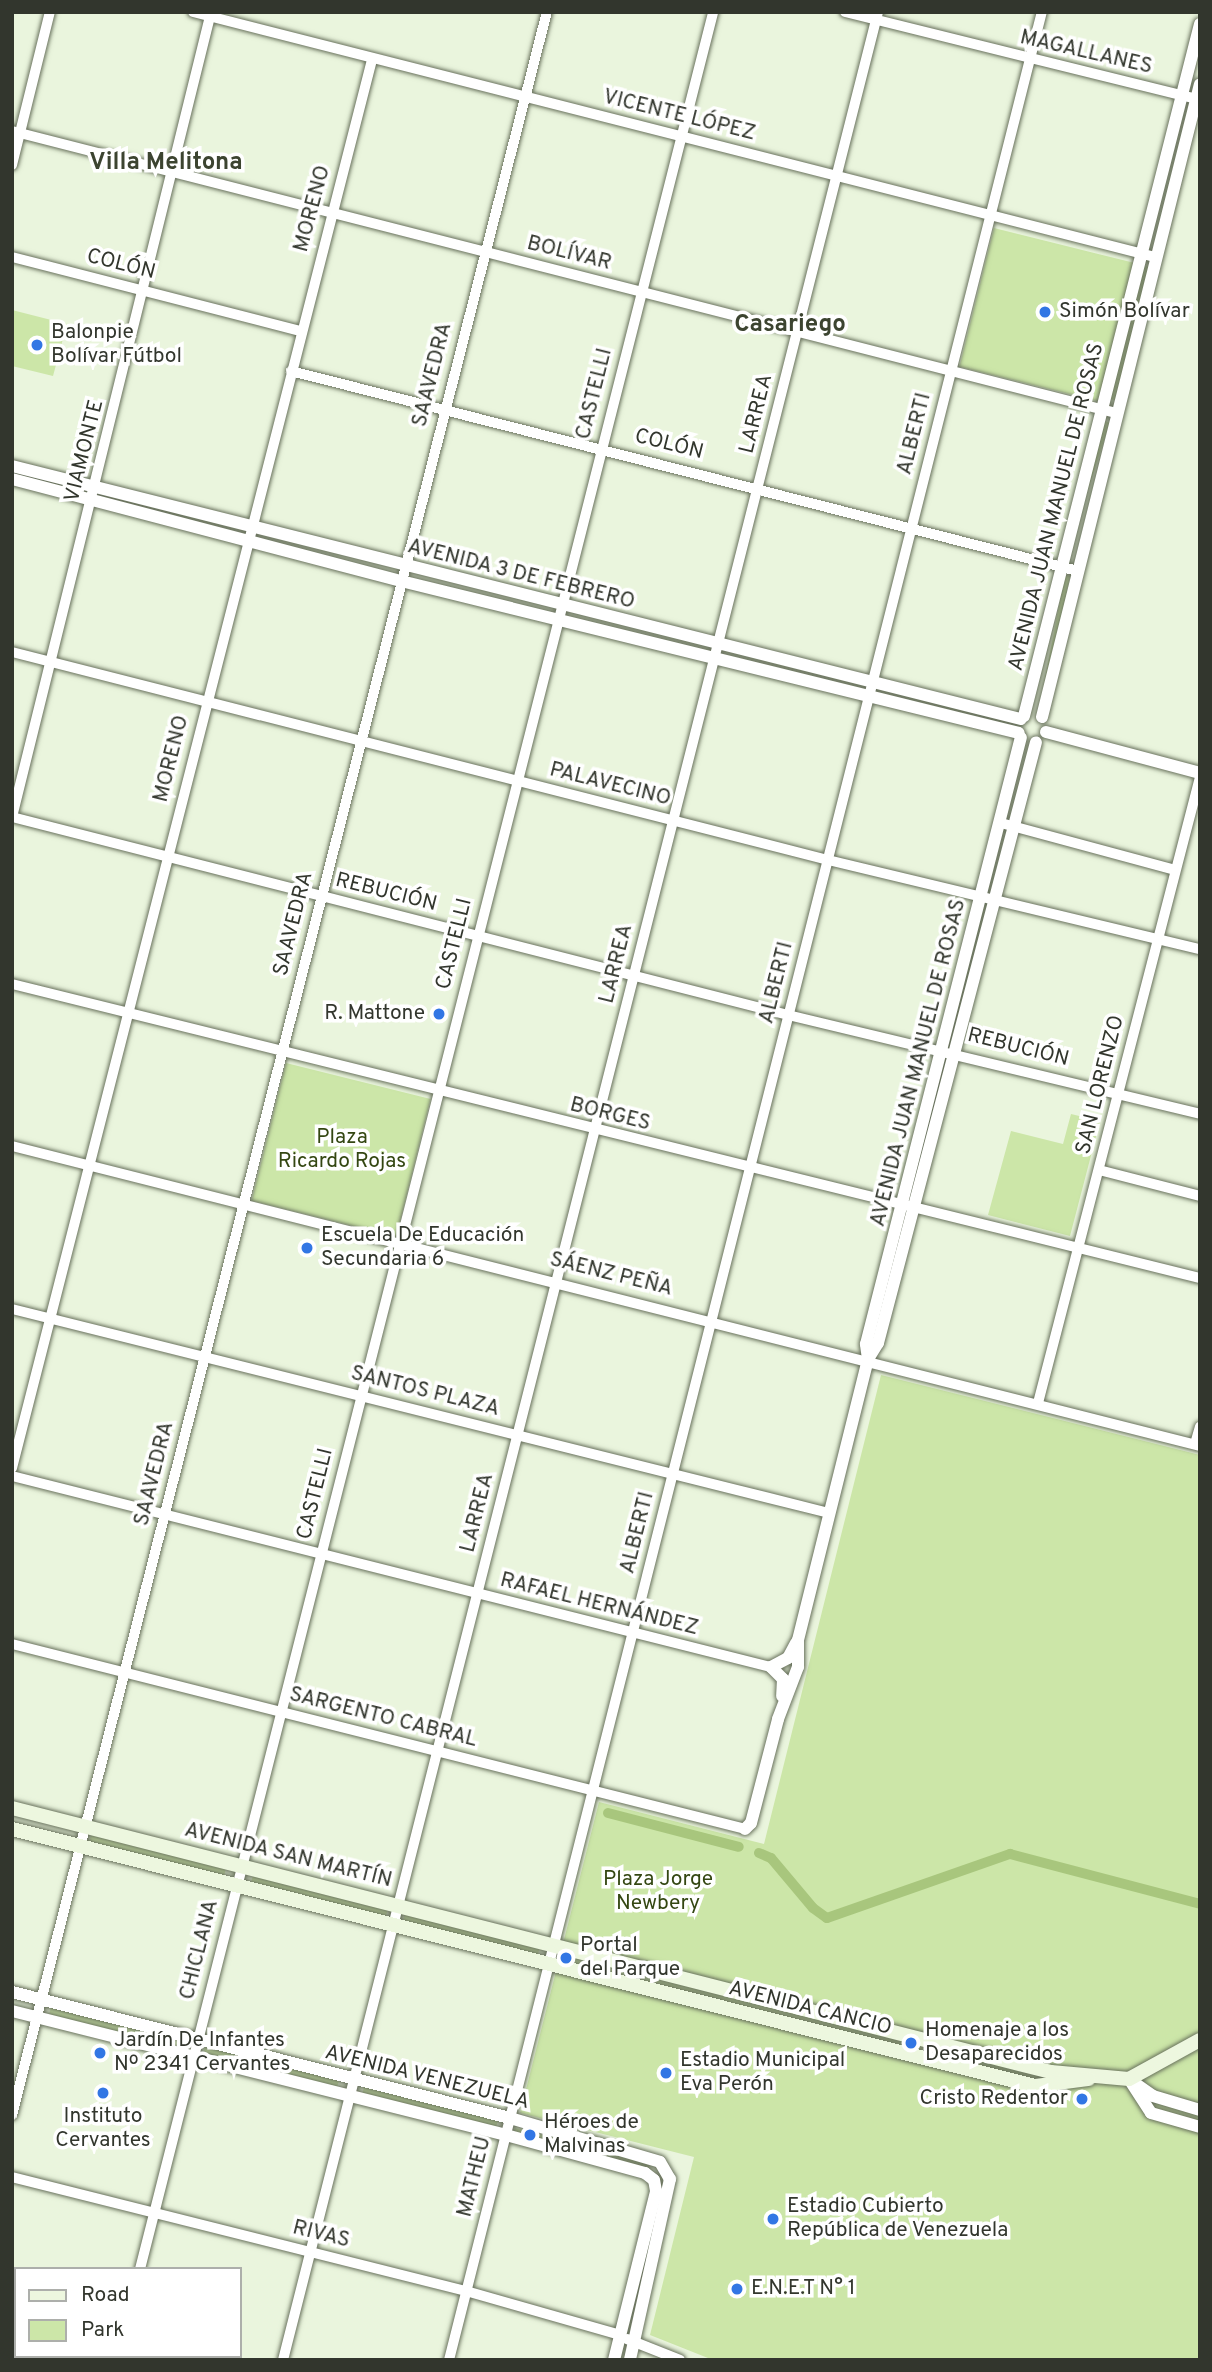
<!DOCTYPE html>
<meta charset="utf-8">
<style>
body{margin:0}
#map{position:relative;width:1212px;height:2372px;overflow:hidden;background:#eaf5dd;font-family:Overpass,sans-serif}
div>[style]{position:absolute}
.green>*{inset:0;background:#cce6a8;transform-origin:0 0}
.canal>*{height:10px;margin:-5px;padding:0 5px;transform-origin:5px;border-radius:5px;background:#a8c67d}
.roads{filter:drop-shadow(0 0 2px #68715c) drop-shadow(0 0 2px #68715c)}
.minor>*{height:10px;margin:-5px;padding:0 5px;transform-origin:5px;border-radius:5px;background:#fff}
.tertiary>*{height:12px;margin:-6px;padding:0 6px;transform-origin:6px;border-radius:6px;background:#fff}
.secondary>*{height:14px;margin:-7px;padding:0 7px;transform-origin:7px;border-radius:7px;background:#edf7df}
.dots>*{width:19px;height:19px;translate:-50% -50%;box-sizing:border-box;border:4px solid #fff;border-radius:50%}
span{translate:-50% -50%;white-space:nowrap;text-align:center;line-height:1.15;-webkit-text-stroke:7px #fff;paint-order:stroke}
.street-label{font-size:21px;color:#32362d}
.poi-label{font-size:21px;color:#32362d}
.left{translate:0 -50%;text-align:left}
.right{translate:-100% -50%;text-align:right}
.park-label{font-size:21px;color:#344712}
.quarter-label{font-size:24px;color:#3c4430;font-weight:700}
.frame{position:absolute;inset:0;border:14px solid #32362d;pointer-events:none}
.legend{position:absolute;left:14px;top:2267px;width:228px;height:91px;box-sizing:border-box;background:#fff;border:2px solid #adafab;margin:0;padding:9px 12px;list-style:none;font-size:21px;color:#32362d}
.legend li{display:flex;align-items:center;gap:14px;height:35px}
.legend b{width:35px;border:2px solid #adafab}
</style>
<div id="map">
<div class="green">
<div style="left:994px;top:228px;width:145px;height:143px;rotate:14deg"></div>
<div style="clip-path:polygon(1144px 266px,1149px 267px,1116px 400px,1110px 399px)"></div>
<div style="clip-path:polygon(12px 310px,67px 324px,53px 376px,12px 366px)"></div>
<div style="left:1104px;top:421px;width:6px;height:137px;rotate:18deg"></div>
<div style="left:1065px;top:575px;width:5px;height:137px;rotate:11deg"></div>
<div style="left:286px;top:1063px;width:149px;height:142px;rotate:14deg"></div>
<div style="clip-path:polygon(1071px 1114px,1100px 1121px,1070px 1236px,988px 1215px,1011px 1131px,1063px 1144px)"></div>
<div style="clip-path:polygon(881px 1375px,1200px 1455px,1200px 2360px,713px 2360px,650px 2335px,694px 2157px,520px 2113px,599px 1802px,764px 1844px)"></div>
<div style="left:91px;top:1835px;width:139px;height:9px;rotate:14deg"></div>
<div style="left:253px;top:1875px;width:139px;height:9px;rotate:14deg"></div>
<div style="left:405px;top:1913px;width:139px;height:8px;rotate:14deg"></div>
<div style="left:51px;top:2007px;width:138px;height:9px;rotate:14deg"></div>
<div style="left:205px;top:2047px;width:138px;height:9px;rotate:14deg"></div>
<div style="left:364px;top:2087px;width:138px;height:8px;rotate:14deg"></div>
<div style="left:515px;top:2128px;width:139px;height:8px;rotate:14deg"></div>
</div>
<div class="canal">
<div style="left:608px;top:1813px;width:135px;rotate:14.5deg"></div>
<div style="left:759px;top:1853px;width:13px;rotate:23deg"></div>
<div style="left:771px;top:1858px;width:65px;rotate:50deg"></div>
<div style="left:813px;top:1908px;width:17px;rotate:36deg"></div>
<div style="left:827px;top:1918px;width:194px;rotate:-19.3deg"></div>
<div style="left:1010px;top:1854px;width:196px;rotate:14.7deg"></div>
</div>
<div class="roads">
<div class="minor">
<div style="left:193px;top:12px;width:993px;rotate:14.29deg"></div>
<div style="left:845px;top:12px;width:362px;rotate:13.9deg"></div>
<div style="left:12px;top:131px;width:1139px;rotate:14.33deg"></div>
<div style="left:12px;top:165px;width:158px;rotate:-76.1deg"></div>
<div style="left:12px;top:257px;width:298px;rotate:14.4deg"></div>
<div style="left:291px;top:371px;width:812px;rotate:14.26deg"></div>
<div style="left:12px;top:652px;width:842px;rotate:14.3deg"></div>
<div style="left:828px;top:860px;width:382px;rotate:13.5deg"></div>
<div style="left:12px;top:817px;width:801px;rotate:14.31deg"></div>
<div style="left:788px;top:1015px;width:424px;rotate:13.5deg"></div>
<div style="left:12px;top:817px;width:829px;rotate:-76.11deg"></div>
<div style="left:1001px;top:823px;width:180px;rotate:15.1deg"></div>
<div style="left:12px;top:984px;width:1224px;rotate:13.9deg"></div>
<div style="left:12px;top:1146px;width:1225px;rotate:14.17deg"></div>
<div style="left:1099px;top:1170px;width:104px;rotate:14.4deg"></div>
<div style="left:12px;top:1309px;width:842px;rotate:14.02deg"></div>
<div style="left:1038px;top:1403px;width:647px;rotate:-75.49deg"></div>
<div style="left:1195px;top:1444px;width:18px;rotate:-74deg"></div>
<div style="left:12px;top:1468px;width:1453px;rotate:-75.66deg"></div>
<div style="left:12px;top:1476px;width:783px;rotate:14.13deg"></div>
<div style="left:12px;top:1644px;width:756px;rotate:14.16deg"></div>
<div style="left:12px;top:2115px;width:2170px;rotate:-75.73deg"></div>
<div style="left:12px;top:2177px;width:468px;rotate:14.1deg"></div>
<div style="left:466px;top:2291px;width:160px;rotate:15.9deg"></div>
<div style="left:140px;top:2269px;width:2329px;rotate:-75.75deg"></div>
<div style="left:627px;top:2339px;width:57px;rotate:21.6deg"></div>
<div style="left:12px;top:2343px;width:4px;rotate:14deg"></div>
<div style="left:65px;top:2356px;width:15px;rotate:16deg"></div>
<div style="left:117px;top:2360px;width:4px;rotate:-76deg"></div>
<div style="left:283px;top:2360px;width:2422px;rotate:-75.78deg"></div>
<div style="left:449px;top:2360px;width:2422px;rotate:-75.83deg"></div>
</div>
<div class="tertiary">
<div style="left:12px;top:466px;width:1040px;rotate:14.08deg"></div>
<div style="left:12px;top:479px;width:402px;rotate:14.7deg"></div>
<div style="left:401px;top:581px;width:636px;rotate:13.82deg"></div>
<div style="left:1024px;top:716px;width:714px;rotate:-75.73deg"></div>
<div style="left:1042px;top:717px;width:652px;rotate:-75.99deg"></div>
<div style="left:1046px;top:732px;width:159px;rotate:14.9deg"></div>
<div style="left:868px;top:1359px;width:19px;rotate:-58deg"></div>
<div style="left:878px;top:1343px;width:621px;rotate:-75.27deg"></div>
<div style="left:771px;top:1667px;width:17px;rotate:45deg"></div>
<div style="left:783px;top:1679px;width:17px;rotate:93deg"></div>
<div style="left:771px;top:1667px;width:19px;rotate:-28deg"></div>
<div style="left:788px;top:1658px;width:17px;rotate:-62deg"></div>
<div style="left:745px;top:1829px;width:8px;rotate:-45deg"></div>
<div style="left:751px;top:1823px;width:107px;rotate:-75.4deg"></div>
<div style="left:778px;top:1719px;width:56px;rotate:-69deg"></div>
<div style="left:798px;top:1667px;width:27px;rotate:-90deg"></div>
<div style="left:798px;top:1640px;width:290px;rotate:-76deg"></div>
<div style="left:868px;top:1359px;width:15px;rotate:-98deg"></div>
<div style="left:866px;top:1344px;width:626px;rotate:-75.68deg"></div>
<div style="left:12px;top:1992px;width:514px;rotate:14.2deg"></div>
<div style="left:510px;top:2118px;width:156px;rotate:16.3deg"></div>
<div style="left:660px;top:2162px;width:20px;rotate:60deg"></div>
<div style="left:670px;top:2179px;width:185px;rotate:102.5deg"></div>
<div style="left:12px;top:2011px;width:509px;rotate:14.09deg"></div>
<div style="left:506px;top:2135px;width:144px;rotate:15.3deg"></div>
<div style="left:645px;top:2173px;width:11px;rotate:38deg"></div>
<div style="left:1129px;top:2079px;width:40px;rotate:57.1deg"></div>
<div style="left:1151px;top:2113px;width:51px;rotate:15.9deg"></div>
<div style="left:1133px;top:2082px;width:24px;rotate:35deg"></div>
<div style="left:1153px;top:2096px;width:49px;rotate:16.6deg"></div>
<div style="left:614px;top:2360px;width:174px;rotate:-76deg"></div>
<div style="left:656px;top:2191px;width:11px;rotate:-100deg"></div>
</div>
<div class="secondary">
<div style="left:12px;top:1808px;width:1072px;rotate:14.26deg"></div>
<div style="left:1051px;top:2072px;width:78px;rotate:5.1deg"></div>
<div style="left:1129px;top:2079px;width:81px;rotate:-28.8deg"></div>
<div style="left:12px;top:1829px;width:1055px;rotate:14.1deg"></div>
<div style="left:1035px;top:2086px;width:54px;rotate:-7.4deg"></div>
</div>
</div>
<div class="dots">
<div style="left:1045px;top:312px;background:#3276e4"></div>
<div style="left:37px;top:345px;background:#3276e4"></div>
<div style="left:439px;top:1014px;background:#3276e4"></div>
<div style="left:307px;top:1248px;background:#3276e4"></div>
<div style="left:566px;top:1958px;background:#3276e4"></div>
<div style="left:911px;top:2043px;background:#3276e4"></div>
<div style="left:100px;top:2053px;background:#3276e4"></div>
<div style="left:666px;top:2073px;background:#3276e4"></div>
<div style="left:103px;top:2093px;background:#3276e4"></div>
<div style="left:1082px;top:2099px;background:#3276e4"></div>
<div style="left:530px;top:2135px;background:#3276e4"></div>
<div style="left:773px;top:2219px;background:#3276e4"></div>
<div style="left:737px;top:2289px;background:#3276e4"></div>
</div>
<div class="street-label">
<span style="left:1086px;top:53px;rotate:13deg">MAGALLANES</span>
<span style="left:679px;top:116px;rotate:14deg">VICENTE LÓPEZ</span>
<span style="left:313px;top:209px;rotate:-75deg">MORENO</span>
<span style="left:569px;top:254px;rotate:14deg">BOLÍVAR</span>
<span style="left:121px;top:265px;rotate:14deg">COLÓN</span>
<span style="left:433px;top:375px;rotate:-76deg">SAAVEDRA</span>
<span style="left:595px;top:394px;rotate:-76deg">CASTELLI</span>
<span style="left:757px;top:414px;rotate:-76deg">LARREA</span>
<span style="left:915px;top:434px;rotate:-76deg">ALBERTI</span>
<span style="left:669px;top:445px;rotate:14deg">COLÓN</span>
<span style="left:85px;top:451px;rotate:-76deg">VIAMONTE</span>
<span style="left:1057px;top:507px;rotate:-76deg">AVENIDA JUAN MANUEL DE ROSAS</span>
<span style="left:521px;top:575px;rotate:14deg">AVENIDA 3 DE FEBRERO</span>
<span style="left:172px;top:759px;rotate:-76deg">MORENO</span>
<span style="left:610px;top:785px;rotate:14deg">PALAVECINO</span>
<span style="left:386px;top:893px;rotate:14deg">REBUCIÓN</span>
<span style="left:294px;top:924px;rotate:-76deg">SAAVEDRA</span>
<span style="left:455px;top:944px;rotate:-76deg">CASTELLI</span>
<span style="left:617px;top:964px;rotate:-76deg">LARREA</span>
<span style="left:777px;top:983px;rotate:-76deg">ALBERTI</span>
<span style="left:1018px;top:1048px;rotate:14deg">REBUCIÓN</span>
<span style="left:919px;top:1063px;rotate:-76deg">AVENIDA JUAN MANUEL DE ROSAS</span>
<span style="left:1101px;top:1085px;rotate:-76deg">SAN LORENZO</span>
<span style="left:610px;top:1115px;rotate:14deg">BORGES</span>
<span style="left:611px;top:1275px;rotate:14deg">SÁENZ PEÑA</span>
<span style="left:425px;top:1392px;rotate:14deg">SANTOS PLAZA</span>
<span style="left:155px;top:1474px;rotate:-76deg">SAAVEDRA</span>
<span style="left:316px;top:1494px;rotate:-76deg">CASTELLI</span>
<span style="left:478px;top:1513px;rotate:-76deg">LARREA</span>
<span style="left:638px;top:1533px;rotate:-76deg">ALBERTI</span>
<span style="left:599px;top:1605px;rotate:14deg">RAFAEL HERNÁNDEZ</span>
<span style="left:383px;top:1718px;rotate:14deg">SARGENTO CABRAL</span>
<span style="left:288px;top:1856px;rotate:14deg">AVENIDA SAN MARTÍN</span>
<span style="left:200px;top:1950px;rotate:-76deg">CHICLANA</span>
<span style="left:810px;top:2009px;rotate:14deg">AVENIDA CANCIO</span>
<span style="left:427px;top:2078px;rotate:14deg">AVENIDA VENEZUELA</span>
<span style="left:475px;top:2177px;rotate:-76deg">MATHEU</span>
<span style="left:321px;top:2235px;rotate:14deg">RIVAS</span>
</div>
<div class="poi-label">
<span class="left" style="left:1059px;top:312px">Simón Bolívar</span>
<span class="left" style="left:51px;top:345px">Balonpie<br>Bolívar Fútbol</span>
<span class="right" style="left:425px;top:1014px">R. Mattone</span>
<span class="left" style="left:321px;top:1248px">Escuela De Educación<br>Secundaria 6</span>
<span class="left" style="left:580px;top:1958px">Portal<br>del Parque</span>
<span class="left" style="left:925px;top:2043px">Homenaje a los<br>Desaparecidos</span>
<span class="left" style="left:114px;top:2053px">Jardín De Infantes<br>Nº 2341 Cervantes</span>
<span class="left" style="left:680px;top:2073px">Estadio Municipal<br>Eva Perón</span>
<span class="right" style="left:1068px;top:2099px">Cristo Redentor</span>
<span style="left:103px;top:2129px">Instituto<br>Cervantes</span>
<span class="left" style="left:544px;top:2135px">Héroes de<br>Malvinas</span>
<span class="left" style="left:787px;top:2219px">Estadio Cubierto<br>República de Venezuela</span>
<span class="left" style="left:751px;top:2289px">E.N.E.T N° 1</span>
</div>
<div class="park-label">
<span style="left:342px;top:1150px">Plaza<br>Ricardo Rojas</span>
<span style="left:658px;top:1892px">Plaza Jorge<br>Newbery</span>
</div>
<div class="quarter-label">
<span style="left:166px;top:164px">Villa Melitona</span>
<span style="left:790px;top:326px">Casariego</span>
</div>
<div class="frame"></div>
<ul class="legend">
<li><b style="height:9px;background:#edf7df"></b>Road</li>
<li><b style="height:19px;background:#cce6a8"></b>Park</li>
</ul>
</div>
